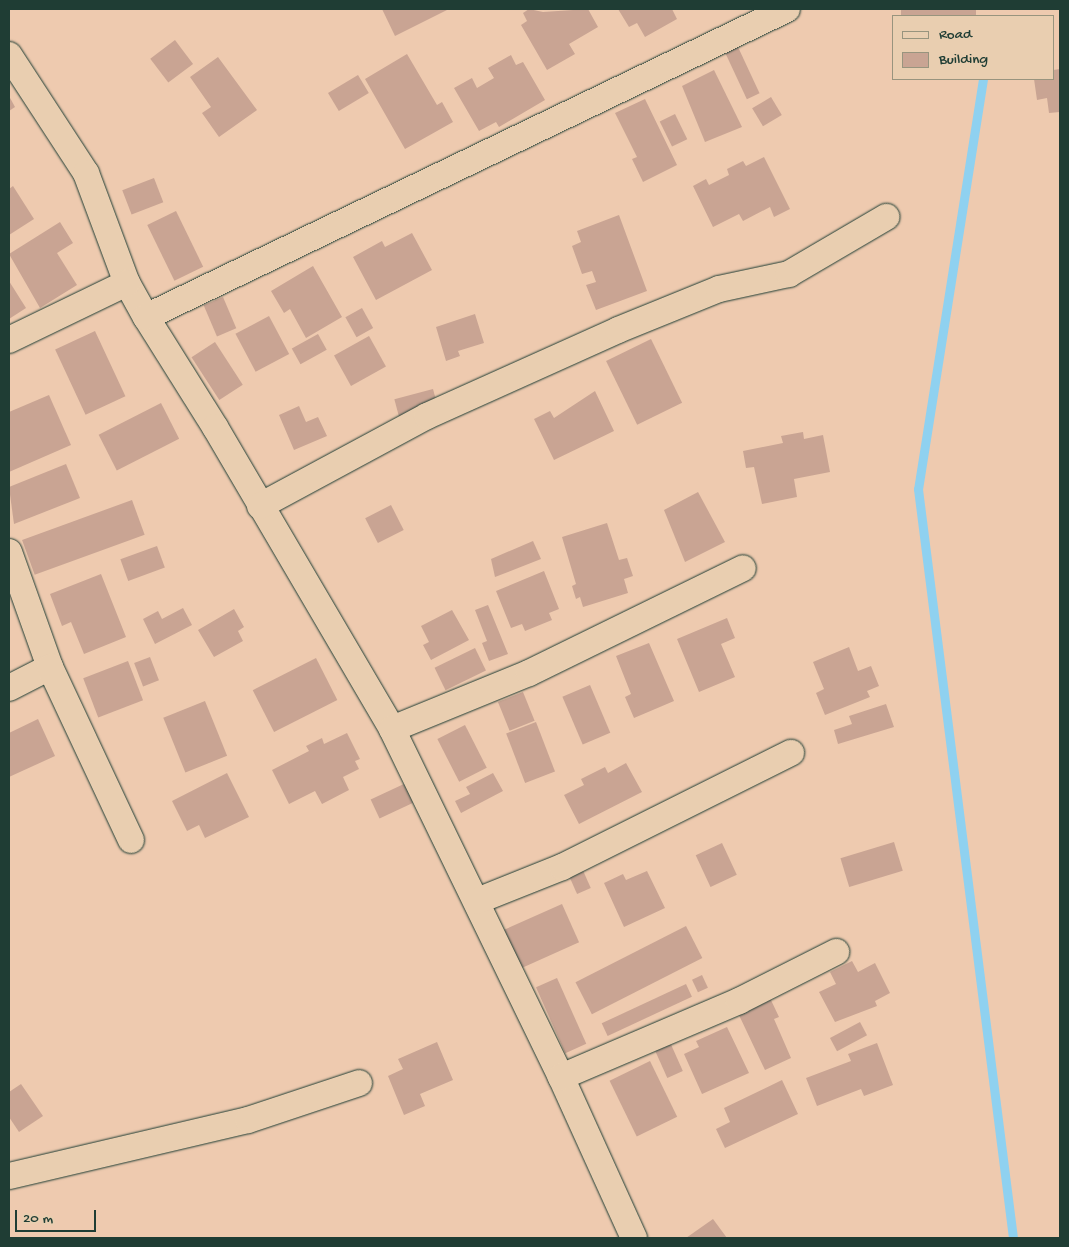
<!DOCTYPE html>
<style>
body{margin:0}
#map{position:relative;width:1069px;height:1247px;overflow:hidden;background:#eecaaf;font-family:"Gochi Hand",sans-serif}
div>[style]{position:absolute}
.stream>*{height:9px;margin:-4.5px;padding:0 4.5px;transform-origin:4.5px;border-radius:4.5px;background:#8fd1f0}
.building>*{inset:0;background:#c9a493;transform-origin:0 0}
.roads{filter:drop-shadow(0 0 1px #1f3d34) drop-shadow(0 0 1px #1f3d34)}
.minor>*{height:26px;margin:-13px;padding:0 13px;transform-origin:13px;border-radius:13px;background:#e9ceb0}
span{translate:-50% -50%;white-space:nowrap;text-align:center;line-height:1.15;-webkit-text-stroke:5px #e9ceb0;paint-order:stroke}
.frame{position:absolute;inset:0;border:10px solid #1f3d34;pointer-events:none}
.legend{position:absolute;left:892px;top:15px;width:162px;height:65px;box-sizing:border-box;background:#e9ceb0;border:1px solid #98947e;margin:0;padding:6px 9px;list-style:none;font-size:15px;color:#1f3d34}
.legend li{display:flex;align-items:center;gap:10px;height:25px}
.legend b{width:25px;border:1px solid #98947e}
.scale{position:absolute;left:15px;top:1210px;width:81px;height:22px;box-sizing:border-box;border:2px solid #1f3d34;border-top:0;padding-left:6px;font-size:15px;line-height:18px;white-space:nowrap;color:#1f3d34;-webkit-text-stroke:4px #e9ceb0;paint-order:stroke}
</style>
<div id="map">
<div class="stream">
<div style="left:983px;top:79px;width:415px;rotate:99deg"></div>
<div style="left:918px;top:489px;width:755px;rotate:82.77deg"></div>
</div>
<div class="building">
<div style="clip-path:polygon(382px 9px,449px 9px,395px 36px)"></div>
<div style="clip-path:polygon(529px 9px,543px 12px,588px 9px,598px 27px,569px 44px,575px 54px,547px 70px,521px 25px,527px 21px,523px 13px)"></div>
<div style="clip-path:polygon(618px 9px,672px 9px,677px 19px,645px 37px,637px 23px,629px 27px)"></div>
<div style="left:901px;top:9px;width:75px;height:8px"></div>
<div style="left:175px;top:40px;width:30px;height:31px;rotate:53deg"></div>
<div style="left:738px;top:47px;width:51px;height:14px;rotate:65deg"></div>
<div style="clip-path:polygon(407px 54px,437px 105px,442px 102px,453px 122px,405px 149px,365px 79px)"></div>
<div style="clip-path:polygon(511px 55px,516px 65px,523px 62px,545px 100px,499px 127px,496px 122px,479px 131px,454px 88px,472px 78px,477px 88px,494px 78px,488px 68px)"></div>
<div style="clip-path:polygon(218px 57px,257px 110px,219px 137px,202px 113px,211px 107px,190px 77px)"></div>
<div style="clip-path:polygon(1060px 69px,1060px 112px,1049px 113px,1047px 98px,1037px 100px,1034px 79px,1053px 79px,1053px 70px)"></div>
<div style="clip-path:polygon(714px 70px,742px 127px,705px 142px,682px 86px)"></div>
<div style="left:358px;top:75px;width:21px;height:35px;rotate:59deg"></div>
<div style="clip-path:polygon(9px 96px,15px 107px,9px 111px)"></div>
<div style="left:771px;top:97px;width:21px;height:22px;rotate:59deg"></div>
<div style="clip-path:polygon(645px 99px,677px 165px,643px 182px,632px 159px,637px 157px,615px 113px)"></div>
<div style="left:675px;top:114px;width:28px;height:17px;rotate:64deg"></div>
<div style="clip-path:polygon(764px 157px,790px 209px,774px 217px,770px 207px,743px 221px,739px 214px,713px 227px,693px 186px,706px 179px,709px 185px,729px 175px,727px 169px,743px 161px,746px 166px)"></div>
<div style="left:154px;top:178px;width:26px;height:34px;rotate:69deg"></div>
<div style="clip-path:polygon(13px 186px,34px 219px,9px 235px,9px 189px)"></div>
<div style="left:176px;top:211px;width:62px;height:32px;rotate:64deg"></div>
<div style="clip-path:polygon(619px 215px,647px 291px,596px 310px,586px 285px,596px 282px,592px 271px,582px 274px,572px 246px,581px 242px,577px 231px)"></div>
<div style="clip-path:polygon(60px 222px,73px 243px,57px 253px,77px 285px,40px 308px,9px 254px)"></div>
<div style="clip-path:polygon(412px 233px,432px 270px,376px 300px,353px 257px,382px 241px,385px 247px)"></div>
<div style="clip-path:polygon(313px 266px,342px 317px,306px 338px,290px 309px,284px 313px,271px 291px)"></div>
<div style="clip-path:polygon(9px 281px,26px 308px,9px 319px)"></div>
<div style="left:223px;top:297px;width:34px;height:21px;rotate:67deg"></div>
<div style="left:362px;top:308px;width:23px;height:19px;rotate:61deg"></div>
<div style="clip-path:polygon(475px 314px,484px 343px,458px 351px,460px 356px,446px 361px,436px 327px)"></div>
<div style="left:269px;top:316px;width:43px;height:38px;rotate:62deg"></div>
<div style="left:95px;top:331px;width:72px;height:44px;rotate:65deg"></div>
<div style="left:318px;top:334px;width:18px;height:30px;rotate:61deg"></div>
<div style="left:369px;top:336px;width:35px;height:40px;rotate:61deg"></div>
<div style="left:651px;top:339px;width:71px;height:50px;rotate:64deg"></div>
<div style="left:215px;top:342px;width:51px;height:28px;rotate:57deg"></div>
<div style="left:433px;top:389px;width:20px;height:40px;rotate:75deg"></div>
<div style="clip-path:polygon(595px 391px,614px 431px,554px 460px,534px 419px,550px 411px,554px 418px)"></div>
<div style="clip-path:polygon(49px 395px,71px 445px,9px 472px,9px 412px)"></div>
<div style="left:161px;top:403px;width:40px;height:70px;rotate:63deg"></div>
<div style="clip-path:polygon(299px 406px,306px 422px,318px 417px,327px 436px,294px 450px,279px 415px)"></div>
<div style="clip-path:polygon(803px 432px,804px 439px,823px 435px,830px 472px,794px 479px,797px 497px,762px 504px,754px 467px,746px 468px,743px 451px,783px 443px,781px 436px)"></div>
<div style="clip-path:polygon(66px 464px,80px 498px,14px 524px,9px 487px)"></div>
<div style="clip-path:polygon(698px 492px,725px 542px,685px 562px,664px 510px)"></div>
<div style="left:132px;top:500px;width:37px;height:117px;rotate:70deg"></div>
<div style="left:391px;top:505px;width:28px;height:29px;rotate:63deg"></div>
<div style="clip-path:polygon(607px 523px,619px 560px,627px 558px,633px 576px,624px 579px,628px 593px,583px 607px,580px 597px,576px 599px,572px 586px,576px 584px,562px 537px)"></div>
<div style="clip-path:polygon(533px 541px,541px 559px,495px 577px,491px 559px)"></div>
<div style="left:157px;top:546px;width:23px;height:39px;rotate:70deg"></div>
<div style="clip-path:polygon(544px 571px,559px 609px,549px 613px,552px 620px,525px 631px,522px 624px,511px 628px,496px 591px)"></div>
<div style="clip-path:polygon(101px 574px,126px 637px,84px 654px,71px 622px,62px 626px,50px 594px)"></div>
<div style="clip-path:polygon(488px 605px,508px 654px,489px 661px,482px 643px,487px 641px,475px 610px)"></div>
<div style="clip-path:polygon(183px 608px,192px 625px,155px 644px,143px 619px,158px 611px,162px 619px)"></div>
<div style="clip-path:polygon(234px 609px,244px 627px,238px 631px,243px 641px,214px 657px,198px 630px)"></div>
<div style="clip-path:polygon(452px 610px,469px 640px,431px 660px,423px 645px,429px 642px,421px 626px)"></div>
<div style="clip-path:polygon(727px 618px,735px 638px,721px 644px,735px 677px,699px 692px,677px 639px)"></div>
<div style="clip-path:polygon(649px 643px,674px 701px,634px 718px,625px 697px,631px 694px,616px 656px)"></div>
<div style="clip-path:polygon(849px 647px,858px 671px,871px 666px,879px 686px,867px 691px,870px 697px,825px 715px,816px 693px,824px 689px,813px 662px)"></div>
<div style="left:475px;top:648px;width:25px;height:45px;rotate:64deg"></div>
<div style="left:150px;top:657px;width:25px;height:17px;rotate:69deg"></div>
<div style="left:316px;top:658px;width:47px;height:71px;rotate:63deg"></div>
<div style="left:128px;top:661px;width:42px;height:48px;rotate:69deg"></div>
<div style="left:590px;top:685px;width:52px;height:30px;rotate:67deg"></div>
<div style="left:523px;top:692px;width:31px;height:27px;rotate:68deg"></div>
<div style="left:205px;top:701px;width:59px;height:45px;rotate:68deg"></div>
<div style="clip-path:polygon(886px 704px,894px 727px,838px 744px,834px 730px,852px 724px,849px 716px)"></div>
<div style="clip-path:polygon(38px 719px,55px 756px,9px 777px,9px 733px)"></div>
<div style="left:536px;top:722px;width:53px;height:32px;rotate:69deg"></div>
<div style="left:465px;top:725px;width:48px;height:31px;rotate:63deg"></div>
<div style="clip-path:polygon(347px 733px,360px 759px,355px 761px,359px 769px,343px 777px,349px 790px,322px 804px,315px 791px,289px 804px,272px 770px,309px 751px,306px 746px,322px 738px,324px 744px)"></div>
<div style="clip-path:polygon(626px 763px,642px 792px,579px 824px,564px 795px,584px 785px,581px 779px,605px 767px,608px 773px)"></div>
<div style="clip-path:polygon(227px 773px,249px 817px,205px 838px,199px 825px,187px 831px,172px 801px)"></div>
<div style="clip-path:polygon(493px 773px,503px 791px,461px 813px,455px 801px,470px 794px,466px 787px)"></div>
<div style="left:406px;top:783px;width:21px;height:39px;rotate:65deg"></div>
<div style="left:894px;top:842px;width:30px;height:56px;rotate:73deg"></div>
<div style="left:722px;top:843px;width:35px;height:29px;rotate:65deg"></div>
<div style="left:581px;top:866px;width:24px;height:15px;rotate:66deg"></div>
<div style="clip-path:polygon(647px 871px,665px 908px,624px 927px,604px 883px,623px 874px,626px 880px)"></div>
<div style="left:562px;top:904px;width:42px;height:64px;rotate:66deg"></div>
<div style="left:686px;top:926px;width:36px;height:124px;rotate:63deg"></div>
<div style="clip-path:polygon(852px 961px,858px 972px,875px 963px,890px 993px,875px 1001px,877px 1006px,835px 1022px,819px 992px,836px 984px,830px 972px)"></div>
<div style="left:702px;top:975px;width:14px;height:11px;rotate:65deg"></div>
<div style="left:557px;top:978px;width:72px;height:23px;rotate:66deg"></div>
<div style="left:686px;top:984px;width:14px;height:93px;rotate:65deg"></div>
<div style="clip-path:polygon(770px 998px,779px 1017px,774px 1019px,791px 1058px,765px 1070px,738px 1013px)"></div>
<div style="left:860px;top:1022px;width:15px;height:34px;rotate:62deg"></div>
<div style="clip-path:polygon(727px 1027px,749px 1073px,702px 1094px,684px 1054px,699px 1047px,696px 1041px)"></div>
<div style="left:669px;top:1040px;width:34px;height:17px;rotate:66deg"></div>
<div style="clip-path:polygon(437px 1042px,453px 1080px,420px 1094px,425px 1106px,404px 1115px,388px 1076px,403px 1069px,398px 1059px)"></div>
<div style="clip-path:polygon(877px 1043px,893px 1085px,864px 1096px,861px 1089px,817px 1106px,806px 1078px,851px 1061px,848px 1054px)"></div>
<div style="left:650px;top:1061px;width:62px;height:45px;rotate:64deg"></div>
<div style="clip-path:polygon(782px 1080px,798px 1114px,725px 1148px,716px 1129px,730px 1122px,724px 1108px)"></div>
<div style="clip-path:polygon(21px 1084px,43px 1116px,19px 1132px,9px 1117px,9px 1092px)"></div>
<div style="clip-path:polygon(713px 1219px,727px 1238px,686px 1238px)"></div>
</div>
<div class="roads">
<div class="minor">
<div style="left:9px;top:55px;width:141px;rotate:56.9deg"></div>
<div style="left:86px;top:173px;width:117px;rotate:69.6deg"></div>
<div style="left:127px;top:283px;width:39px;rotate:61deg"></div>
<div style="left:146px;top:317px;width:130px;rotate:57.9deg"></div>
<div style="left:215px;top:427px;width:350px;rotate:59.6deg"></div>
<div style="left:392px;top:729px;width:387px;rotate:64.1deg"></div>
<div style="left:561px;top:1077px;width:177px;rotate:65.6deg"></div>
<div style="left:146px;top:317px;width:711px;rotate:-25.66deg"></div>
<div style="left:9px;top:340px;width:131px;rotate:-25.8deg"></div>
<div style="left:260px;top:506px;width:190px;rotate:-28.3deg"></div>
<div style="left:427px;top:416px;width:209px;rotate:-24.2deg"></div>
<div style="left:618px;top:330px;width:109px;rotate:-22.1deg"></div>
<div style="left:719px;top:289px;width:72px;rotate:-12.1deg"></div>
<div style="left:789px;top:274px;width:113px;rotate:-30.4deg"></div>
<div style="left:9px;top:552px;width:122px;rotate:70.4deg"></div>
<div style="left:50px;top:667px;width:46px;rotate:152.9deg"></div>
<div style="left:50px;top:667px;width:191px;rotate:64.9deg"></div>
<div style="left:392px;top:729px;width:148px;rotate:-22.2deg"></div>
<div style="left:529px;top:673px;width:238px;rotate:-26.1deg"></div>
<div style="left:477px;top:901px;width:92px;rotate:-21.8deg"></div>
<div style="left:562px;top:867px;width:256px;rotate:-26.5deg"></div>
<div style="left:561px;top:1077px;width:194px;rotate:-23.1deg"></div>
<div style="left:739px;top:1001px;width:109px;rotate:-26.8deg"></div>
<div style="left:9px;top:1176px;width:245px;rotate:-13.2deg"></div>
<div style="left:248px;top:1120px;width:117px;rotate:-18.4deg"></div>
</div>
</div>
<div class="frame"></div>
<ul class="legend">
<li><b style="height:6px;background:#e9ceb0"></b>Road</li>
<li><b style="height:14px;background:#c9a493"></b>Building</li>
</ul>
<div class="scale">20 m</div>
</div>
